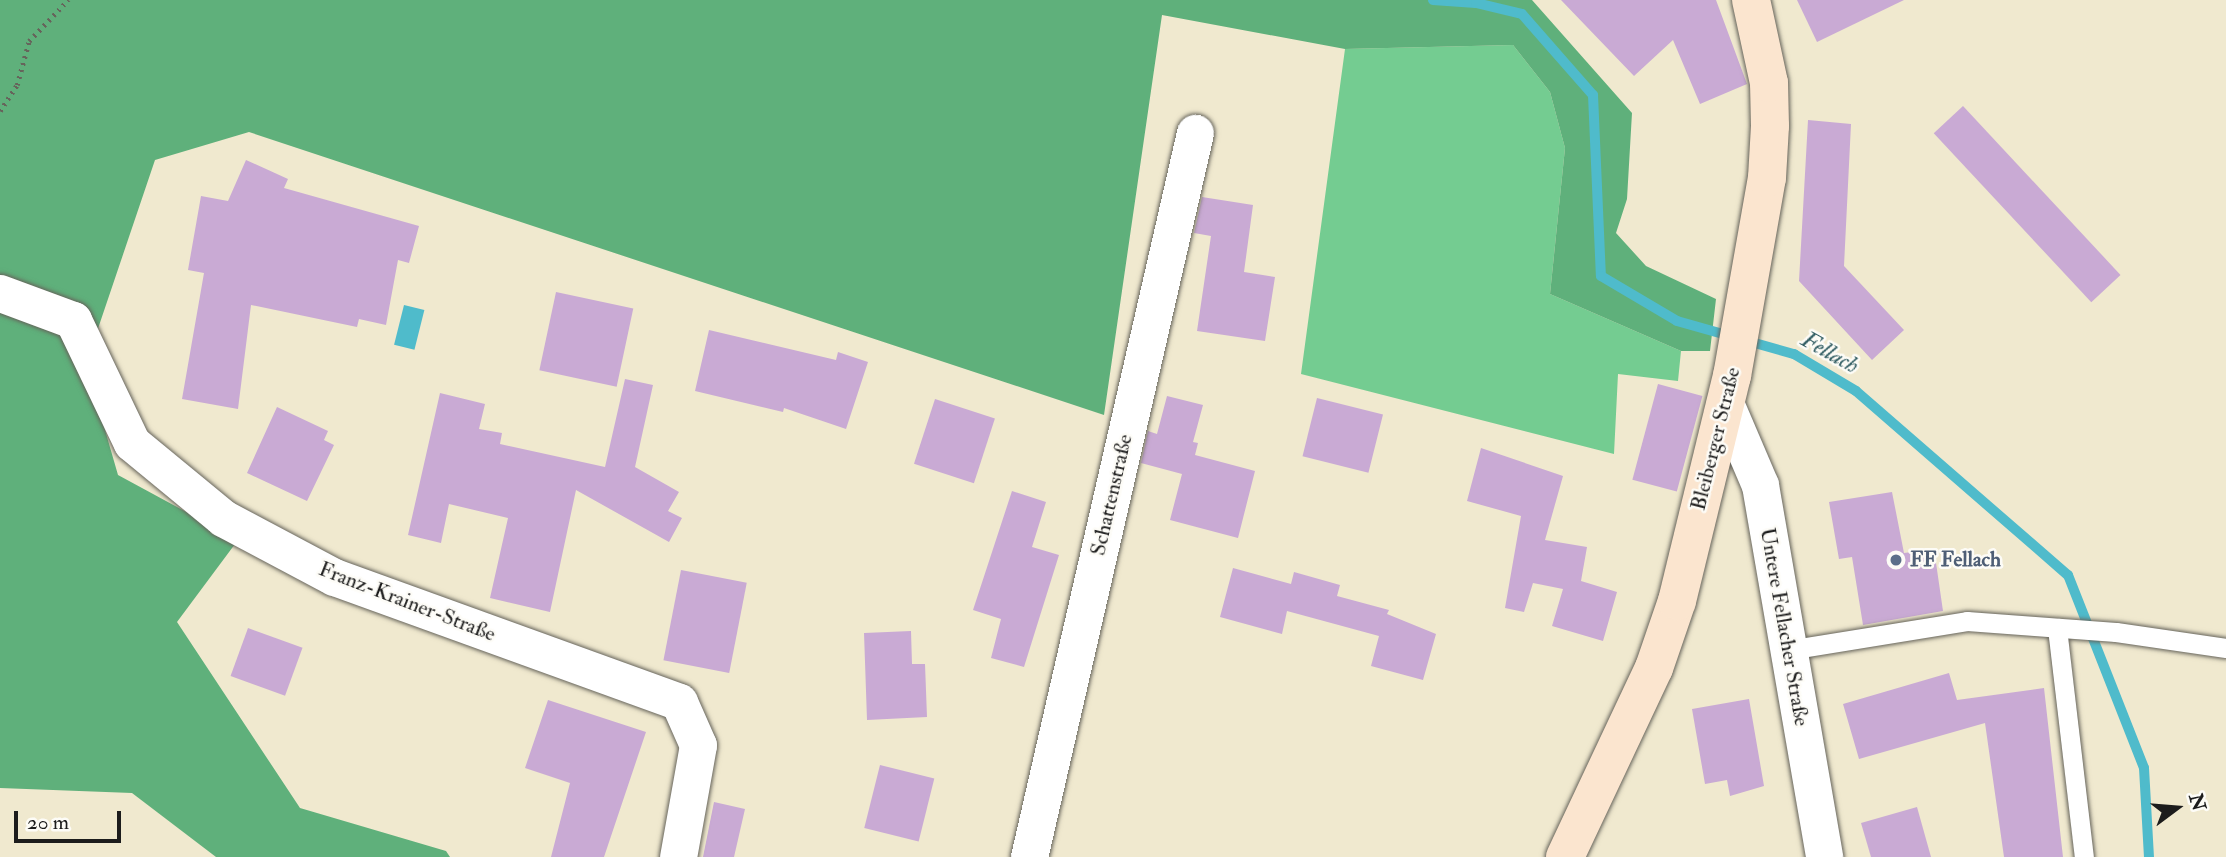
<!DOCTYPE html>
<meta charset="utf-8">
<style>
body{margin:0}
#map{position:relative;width:2226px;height:857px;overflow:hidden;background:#f0e9cf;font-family:"IM FELL Double Pica",serif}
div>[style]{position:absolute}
.green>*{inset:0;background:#74cc91}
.forest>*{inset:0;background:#5fb07b}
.water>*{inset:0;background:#4fbbcb;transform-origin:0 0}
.stream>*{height:10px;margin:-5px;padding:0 5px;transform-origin:5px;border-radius:5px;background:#4fbbcb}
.building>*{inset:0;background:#c9aad4;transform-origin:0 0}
.path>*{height:4.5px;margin-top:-2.25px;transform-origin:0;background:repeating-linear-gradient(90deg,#66645b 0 2px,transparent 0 7px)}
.roads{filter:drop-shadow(0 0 2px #66645b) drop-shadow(0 0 2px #66645b)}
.lane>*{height:19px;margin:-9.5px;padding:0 9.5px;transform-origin:9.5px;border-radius:9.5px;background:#fff}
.street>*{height:37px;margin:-18.5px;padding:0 18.5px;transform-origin:18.5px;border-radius:18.5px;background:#fff}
.secondary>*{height:38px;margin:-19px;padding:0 19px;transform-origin:19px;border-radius:19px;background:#fbe5cf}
.dots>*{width:19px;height:19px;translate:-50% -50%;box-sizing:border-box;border:4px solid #fdfcf7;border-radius:50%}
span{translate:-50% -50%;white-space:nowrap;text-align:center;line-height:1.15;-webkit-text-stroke:5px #fdfcf7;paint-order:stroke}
.street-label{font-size:21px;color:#1c1c1c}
.service-label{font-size:21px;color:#4e5e75;font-weight:700}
.left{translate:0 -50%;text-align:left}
.water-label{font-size:23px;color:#305c62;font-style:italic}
.north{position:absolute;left:2142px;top:773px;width:70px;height:70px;-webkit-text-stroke:5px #fdfcf7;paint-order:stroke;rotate:74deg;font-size:19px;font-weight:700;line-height:28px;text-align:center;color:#1c1c1c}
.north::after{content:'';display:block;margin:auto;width:24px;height:32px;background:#1c1c1c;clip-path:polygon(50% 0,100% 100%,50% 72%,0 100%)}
.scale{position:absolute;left:14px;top:811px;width:107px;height:32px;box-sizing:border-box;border:4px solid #1c1c1c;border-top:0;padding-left:9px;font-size:21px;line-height:24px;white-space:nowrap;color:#1c1c1c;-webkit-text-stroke:5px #fdfcf7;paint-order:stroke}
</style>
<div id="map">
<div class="green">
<div style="clip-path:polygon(1513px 45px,1550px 92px,1565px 148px,1550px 294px,1681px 351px,1678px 381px,1618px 374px,1614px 454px,1301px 374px,1345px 49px)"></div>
</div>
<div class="forest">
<div style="clip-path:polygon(0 0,1532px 0,1632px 113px,1627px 199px,1616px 233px,1646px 266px,1716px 299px,1710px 351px,1681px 351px,1550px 294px,1565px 148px,1550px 92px,1513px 45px,1345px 49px,1162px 15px,1104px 415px,249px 132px,155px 160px,86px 364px,118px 475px,238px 540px,177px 622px,300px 808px,446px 851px,450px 857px,216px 857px,132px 793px,0 788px)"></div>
</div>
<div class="water">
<div style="left:404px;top:305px;width:21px;height:41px;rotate:14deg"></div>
</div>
<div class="stream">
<div style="left:1433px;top:0;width:43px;rotate:4deg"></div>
<div style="left:1476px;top:3px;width:47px;rotate:13.4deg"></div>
<div style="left:1522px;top:14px;width:108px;rotate:48.8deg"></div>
<div style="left:1593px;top:95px;width:181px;rotate:87.5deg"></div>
<div style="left:1601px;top:276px;width:88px;rotate:30.6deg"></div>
<div style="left:1677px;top:321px;width:122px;rotate:15.8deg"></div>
<div style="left:1794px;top:354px;width:72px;rotate:30.8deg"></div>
<div style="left:1856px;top:391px;width:281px;rotate:41deg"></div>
<div style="left:2068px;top:575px;width:207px;rotate:68.5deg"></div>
<div style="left:2144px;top:768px;width:89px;rotate:86.8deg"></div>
</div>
<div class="building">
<div style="clip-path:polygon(1561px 0,1716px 0,1747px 84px,1700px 104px,1673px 40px,1634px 76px)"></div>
<div style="clip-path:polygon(1797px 0,1904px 0,1817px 42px)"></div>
<div style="left:1963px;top:106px;width:231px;height:40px;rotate:47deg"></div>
<div style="clip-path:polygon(1808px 120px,1851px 124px,1844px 266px,1904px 330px,1872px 360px,1799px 281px)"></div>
<div style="clip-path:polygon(246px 160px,288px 179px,284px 188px,419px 226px,409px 263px,398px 260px,386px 325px,359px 319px,357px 327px,251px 305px,238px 409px,182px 399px,204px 273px,188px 270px,201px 196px,228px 201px)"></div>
<div style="clip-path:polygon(1202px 197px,1253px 205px,1244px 272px,1275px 277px,1265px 341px,1197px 331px,1211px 236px,1194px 233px)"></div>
<div style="left:556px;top:292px;width:79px;height:80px;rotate:12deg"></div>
<div style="clip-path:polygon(709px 330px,836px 360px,838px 352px,868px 362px,846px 429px,784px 408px,783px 412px,695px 391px)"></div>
<div style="clip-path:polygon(625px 379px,653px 385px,635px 467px,679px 492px,668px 511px,682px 518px,669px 542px,576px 490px,550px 612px,490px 598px,508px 518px,449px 504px,441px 543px,408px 535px,440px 393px,485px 404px,479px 429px,502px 433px,500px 444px,605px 467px)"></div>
<div style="left:1658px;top:384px;width:46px;height:99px;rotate:15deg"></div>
<div style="clip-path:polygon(1167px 396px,1203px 405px,1193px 442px,1198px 443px,1195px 455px,1255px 471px,1238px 538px,1170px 520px,1182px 474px,1141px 463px,1148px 431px,1157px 434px)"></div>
<div style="left:1317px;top:398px;width:68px;height:60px;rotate:14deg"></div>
<div style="left:935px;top:399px;width:63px;height:68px;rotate:18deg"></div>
<div style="clip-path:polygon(277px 407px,328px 431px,324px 440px,334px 445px,307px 501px,247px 473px)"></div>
<div style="clip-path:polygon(1481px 448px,1563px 476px,1545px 540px,1587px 547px,1581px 581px,1617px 592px,1603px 641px,1552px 626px,1563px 589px,1533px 583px,1524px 612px,1505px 608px,1521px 516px,1467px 501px)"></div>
<div style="clip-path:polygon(1012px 491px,1046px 502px,1032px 547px,1059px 555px,1024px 667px,991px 658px,1001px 619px,973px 610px)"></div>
<div style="clip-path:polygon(1892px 492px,1904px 553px,1934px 549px,1943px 611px,1863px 625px,1852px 557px,1839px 559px,1829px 502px)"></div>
<div style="clip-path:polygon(1233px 568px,1291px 584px,1294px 572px,1340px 585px,1337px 596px,1389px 610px,1387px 614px,1436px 634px,1423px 680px,1371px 666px,1379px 636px,1287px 611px,1282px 634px,1220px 617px)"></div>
<div style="left:681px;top:570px;width:67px;height:92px;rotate:11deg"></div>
<div style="left:248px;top:628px;width:58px;height:51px;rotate:20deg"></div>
<div style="clip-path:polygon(911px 631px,912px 664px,925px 664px,927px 717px,867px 720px,864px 633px)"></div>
<div style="clip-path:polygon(1949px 673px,1957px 700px,2044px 688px,2063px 857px,2004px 857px,1985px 723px,1859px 759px,1843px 704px)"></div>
<div style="clip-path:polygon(1749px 699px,1764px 786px,1730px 796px,1727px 780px,1705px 784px,1692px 709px)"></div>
<div style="clip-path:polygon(548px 700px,646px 732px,604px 857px,551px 857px,570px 783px,525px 768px)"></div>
<div style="left:880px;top:765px;width:56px;height:65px;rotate:14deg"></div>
<div style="clip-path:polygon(714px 802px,745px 809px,734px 857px,703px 857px)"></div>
<div style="clip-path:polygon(1917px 807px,1931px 857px,1871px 857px,1861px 823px)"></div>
</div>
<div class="path">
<div style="left:0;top:111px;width:31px;rotate:-57deg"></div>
<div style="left:17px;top:85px;width:46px;rotate:-74.7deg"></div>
<div style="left:29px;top:41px;width:57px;rotate:-46.4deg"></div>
</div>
<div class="roads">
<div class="lane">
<div style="left:2057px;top:628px;width:231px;rotate:83.3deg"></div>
<div style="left:1788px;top:650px;width:181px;rotate:-9.2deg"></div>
<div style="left:1967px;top:621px;width:149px;rotate:4.2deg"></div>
<div style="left:2116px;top:632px;width:111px;rotate:8.3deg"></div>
</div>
<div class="street">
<div style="left:0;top:293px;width:78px;rotate:20.3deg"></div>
<div style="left:73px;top:320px;width:136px;rotate:64.4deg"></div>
<div style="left:132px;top:443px;width:118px;rotate:39.5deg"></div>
<div style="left:223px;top:518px;width:126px;rotate:28deg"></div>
<div style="left:334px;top:577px;width:367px;rotate:19.9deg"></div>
<div style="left:679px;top:702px;width:47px;rotate:66.2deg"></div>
<div style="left:698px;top:745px;width:114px;rotate:100.1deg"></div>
<div style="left:1725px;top:403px;width:89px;rotate:66.9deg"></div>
<div style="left:1760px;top:485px;width:377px;rotate:80.2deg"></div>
<div style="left:1029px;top:857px;width:743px;rotate:-77.09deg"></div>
</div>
<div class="secondary">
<div style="left:1565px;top:857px;width:209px;rotate:-64.8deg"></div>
<div style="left:1654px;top:668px;width:71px;rotate:-71.1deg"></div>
<div style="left:1677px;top:601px;width:232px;rotate:-76.3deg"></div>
<div style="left:1732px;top:376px;width:201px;rotate:-80deg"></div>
<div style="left:1767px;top:178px;width:52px;rotate:-86.7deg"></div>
<div style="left:1770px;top:126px;width:43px;rotate:-91.3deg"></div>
<div style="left:1769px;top:83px;width:85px;rotate:-102.2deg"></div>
</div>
</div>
<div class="dots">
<div style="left:1896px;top:560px;background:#5c6f8a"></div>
</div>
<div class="street-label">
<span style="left:1716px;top:439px;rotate:-76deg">Bleiberger Straße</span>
<span style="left:1112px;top:495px;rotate:-77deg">Schattenstraße</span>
<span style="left:407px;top:602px;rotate:21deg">Franz-Krainer-Straße</span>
<span style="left:1784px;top:627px;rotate:80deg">Untere Fellacher Straße</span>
</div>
<div class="service-label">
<span class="left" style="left:1910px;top:560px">FF Fellach</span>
</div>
<div class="water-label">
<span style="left:1830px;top:353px;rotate:29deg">Fellach</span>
</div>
<div class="north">N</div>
<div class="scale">20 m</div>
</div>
